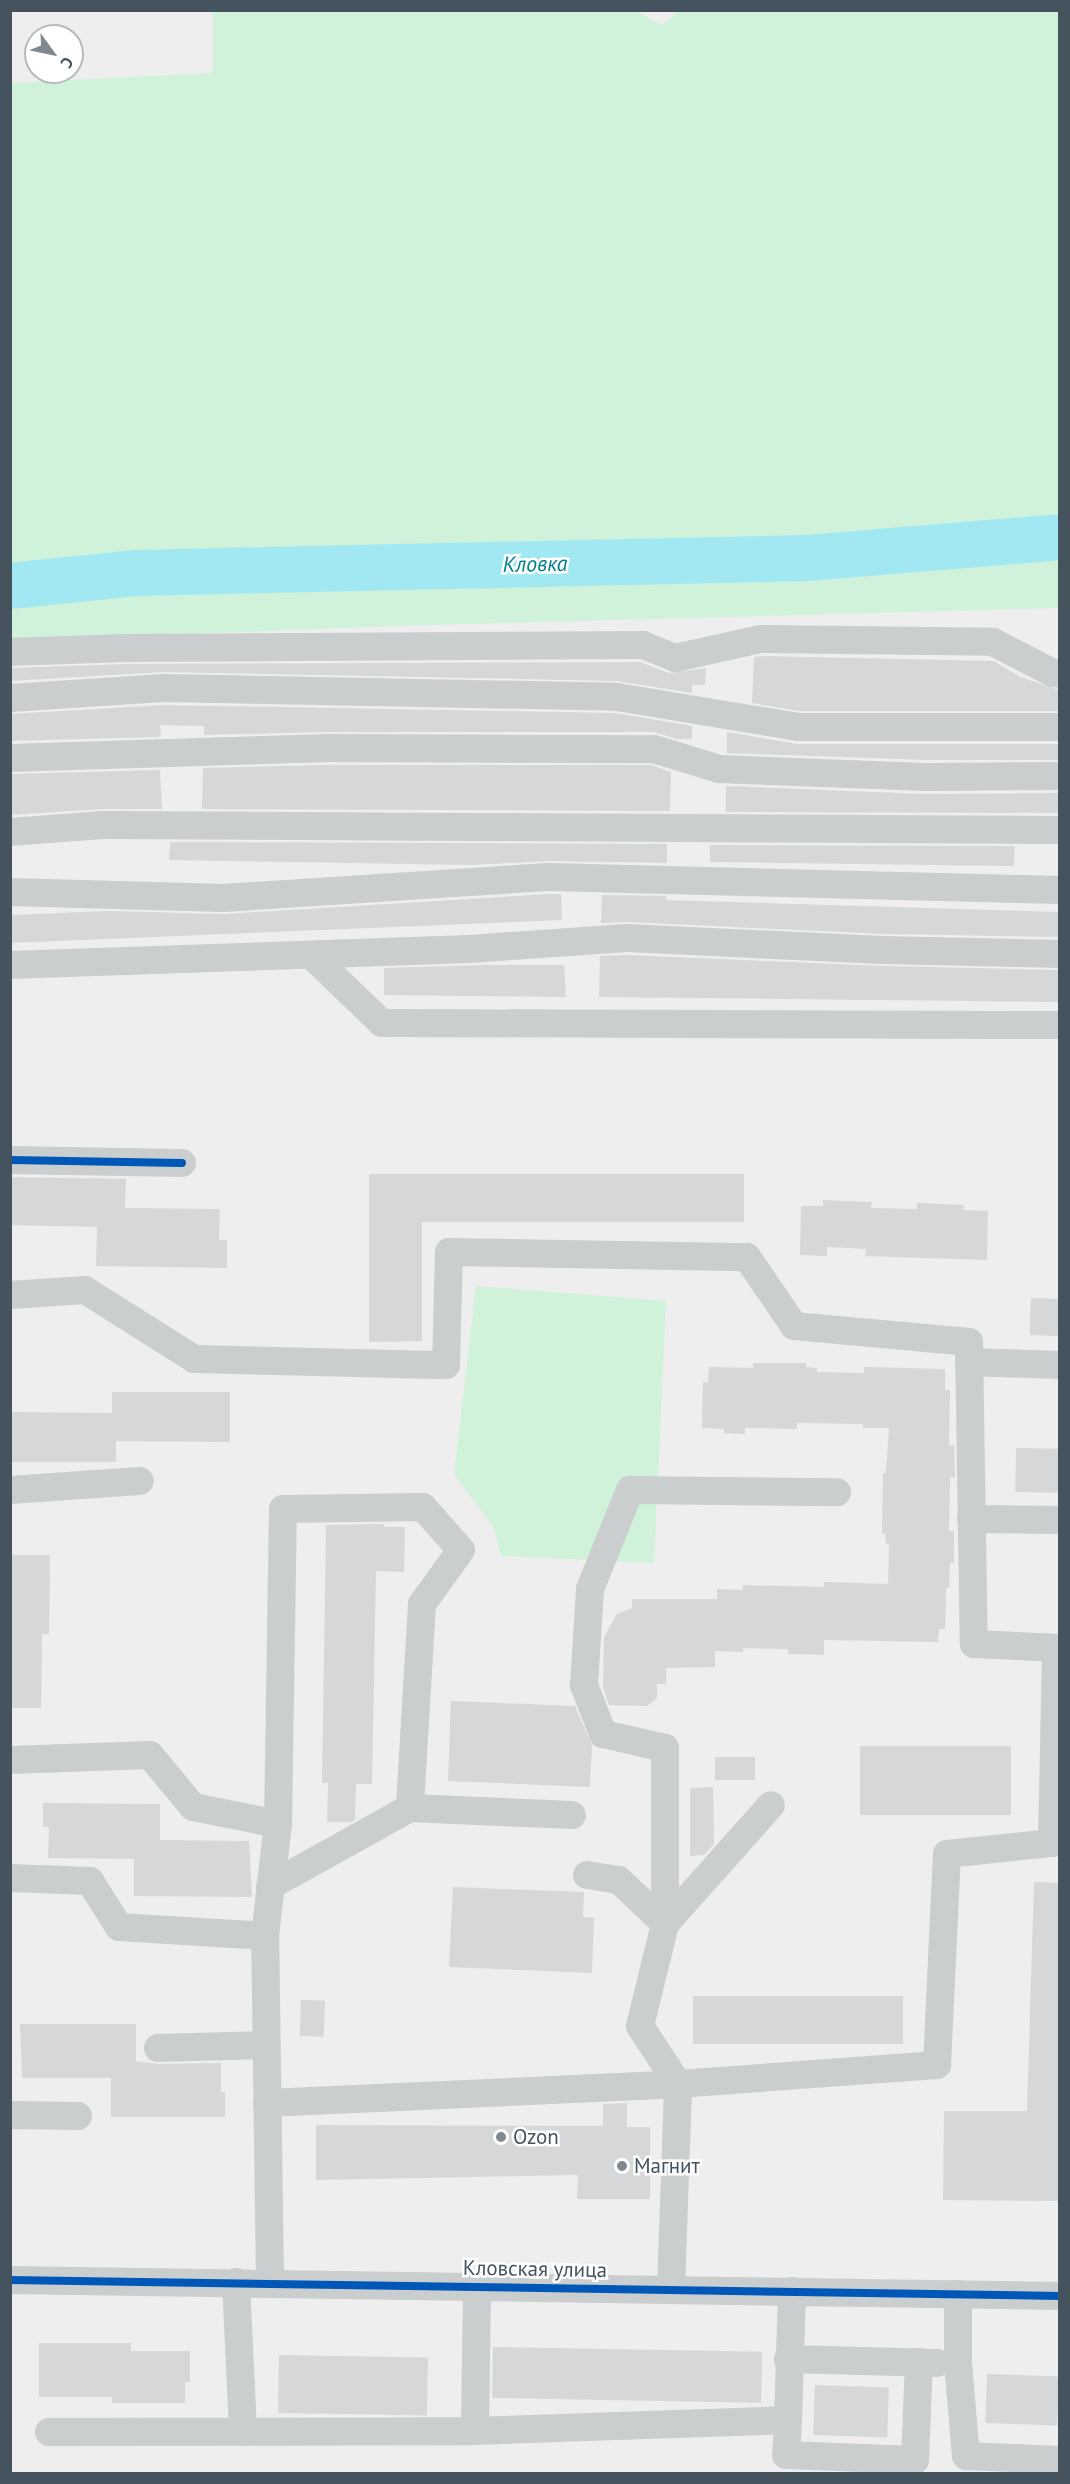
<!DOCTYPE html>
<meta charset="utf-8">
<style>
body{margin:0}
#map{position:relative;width:1070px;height:2484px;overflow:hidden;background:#efeeee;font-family:"PT Sans",sans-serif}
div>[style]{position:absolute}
.green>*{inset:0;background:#d0f1da}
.river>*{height:46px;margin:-23px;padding:0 23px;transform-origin:23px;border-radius:23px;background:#a1e8f3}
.building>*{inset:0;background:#d6d7d9;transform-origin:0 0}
.minor>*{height:28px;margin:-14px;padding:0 14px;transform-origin:14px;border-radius:14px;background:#cacecf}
.cycleway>*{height:8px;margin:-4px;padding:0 4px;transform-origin:4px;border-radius:4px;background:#0057b8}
.dots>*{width:16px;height:16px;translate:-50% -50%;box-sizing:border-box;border:3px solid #fff;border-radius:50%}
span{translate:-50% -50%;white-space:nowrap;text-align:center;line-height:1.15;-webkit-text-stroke:5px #fff;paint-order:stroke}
.poi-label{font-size:21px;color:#44535d}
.left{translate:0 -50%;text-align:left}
.street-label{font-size:21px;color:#44535d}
.water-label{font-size:22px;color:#038193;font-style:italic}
.frame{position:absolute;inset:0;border:12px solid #44535d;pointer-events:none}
.north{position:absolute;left:24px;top:24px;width:60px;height:60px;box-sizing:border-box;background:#fff;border:2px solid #b4babe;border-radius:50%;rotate:123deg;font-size:16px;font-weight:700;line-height:24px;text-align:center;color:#44535d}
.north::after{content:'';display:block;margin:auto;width:21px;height:27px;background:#808990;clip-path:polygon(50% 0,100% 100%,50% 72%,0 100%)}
</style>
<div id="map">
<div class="green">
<div style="clip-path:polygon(634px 10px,662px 25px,680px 10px,1059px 11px,1059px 608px,393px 626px,11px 641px,11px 83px,213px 73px,213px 11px)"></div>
<div style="clip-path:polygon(476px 1286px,666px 1301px,654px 1563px,501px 1556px,493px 1526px,454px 1474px)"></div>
</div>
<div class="river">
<div style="left:10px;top:586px;width:126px;rotate:-5.9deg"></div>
<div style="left:135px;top:573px;width:672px;rotate:-1.28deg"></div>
<div style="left:807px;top:558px;width:254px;rotate:-4.7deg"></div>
</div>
<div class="building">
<div style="clip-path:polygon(763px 656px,994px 661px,1020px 677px,1059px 690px,1059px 711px,799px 711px,752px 703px,754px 657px)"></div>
<div style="clip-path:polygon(640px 662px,669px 673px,706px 668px,705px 685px,692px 685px,692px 693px,617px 681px,164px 672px,10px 681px,10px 668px,126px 664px)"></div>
<div style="clip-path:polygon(164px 705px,615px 713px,692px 726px,692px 739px,677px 739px,654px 732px,323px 732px,204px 735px,204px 726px,160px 725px,161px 735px,158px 737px,10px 741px,10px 714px)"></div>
<div style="clip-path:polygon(727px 732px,798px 744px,1059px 744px,1059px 760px,926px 760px,727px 753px)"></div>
<div style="clip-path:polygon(324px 765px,651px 765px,671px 772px,670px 811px,202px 809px,203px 768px)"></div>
<div style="clip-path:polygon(160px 770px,162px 809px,102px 809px,10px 815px,10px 774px)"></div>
<div style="clip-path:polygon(726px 786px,926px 794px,1059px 793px,1059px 813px,726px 812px)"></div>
<div style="clip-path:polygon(170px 842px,667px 844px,667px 863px,550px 861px,472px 865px,169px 860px)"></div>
<div style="clip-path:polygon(710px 845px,1015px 846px,1014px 866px,710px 862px)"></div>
<div style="clip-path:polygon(550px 894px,561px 894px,562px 920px,10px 943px,10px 915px,107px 911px,224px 914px)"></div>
<div style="clip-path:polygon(602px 895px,666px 896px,666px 900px,1059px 912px,1059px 937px,884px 934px,628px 922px,601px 923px)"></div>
<div style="clip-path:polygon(627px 955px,883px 966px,1059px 970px,1059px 1002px,599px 997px,600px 956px)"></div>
<div style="clip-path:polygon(484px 965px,564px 965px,566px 997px,384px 995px,384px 968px)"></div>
<div style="clip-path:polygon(369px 1174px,744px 1174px,744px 1222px,422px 1222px,422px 1341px,369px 1342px)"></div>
<div style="clip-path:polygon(10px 1177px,126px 1179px,125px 1208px,220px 1209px,219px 1240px,227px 1240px,227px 1268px,96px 1266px,97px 1227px,10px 1225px)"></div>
<div style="clip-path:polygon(823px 1200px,872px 1202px,871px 1208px,917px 1209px,917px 1203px,964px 1205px,963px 1210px,988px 1211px,987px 1260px,865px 1256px,866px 1249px,827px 1247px,827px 1256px,800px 1255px,801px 1206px,823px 1206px)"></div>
<div style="left:1031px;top:1298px;width:28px;height:37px;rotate:2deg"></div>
<div style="clip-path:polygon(753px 1363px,806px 1363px,806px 1367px,817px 1368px,817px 1372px,864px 1373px,864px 1367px,945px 1369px,945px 1390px,950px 1390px,949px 1445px,954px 1445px,955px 1477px,950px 1477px,949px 1531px,954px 1531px,954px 1563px,950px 1563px,949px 1588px,946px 1588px,945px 1629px,939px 1629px,938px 1642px,824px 1640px,824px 1655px,788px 1654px,788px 1649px,743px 1648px,743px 1652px,715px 1651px,715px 1667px,666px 1668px,666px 1684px,657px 1684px,657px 1698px,647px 1706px,609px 1705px,603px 1687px,604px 1637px,617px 1614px,632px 1608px,632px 1599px,717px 1599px,717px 1589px,743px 1590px,743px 1585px,824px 1587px,824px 1582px,888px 1584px,889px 1544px,886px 1544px,885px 1534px,882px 1534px,883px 1473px,886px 1473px,889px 1428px,863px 1428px,863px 1424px,797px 1423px,797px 1429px,745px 1428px,745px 1434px,724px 1433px,724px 1429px,702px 1428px,703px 1382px,708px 1382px,709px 1367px,753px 1368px)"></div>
<div style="clip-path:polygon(112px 1392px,230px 1392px,230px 1442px,116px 1441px,116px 1462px,10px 1462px,10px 1412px,112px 1413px)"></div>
<div style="left:1016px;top:1448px;width:43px;height:44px;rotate:1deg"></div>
<div style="clip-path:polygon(384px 1524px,384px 1527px,405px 1527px,404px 1572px,376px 1571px,372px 1784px,356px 1784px,355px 1820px,351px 1822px,327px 1822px,328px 1783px,322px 1783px,326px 1525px)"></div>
<div style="clip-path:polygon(10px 1555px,50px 1555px,49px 1634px,42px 1634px,41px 1708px,10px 1708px)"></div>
<div style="clip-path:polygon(451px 1701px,575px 1706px,592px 1746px,590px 1787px,448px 1781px)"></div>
<div style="left:860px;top:1746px;width:151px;height:69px"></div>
<div style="left:715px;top:1757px;width:40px;height:23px"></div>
<div style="clip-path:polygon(713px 1787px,714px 1844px,704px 1855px,690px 1856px,690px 1788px)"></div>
<div style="clip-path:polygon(43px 1803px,160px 1804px,160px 1840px,249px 1841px,252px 1897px,134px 1896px,134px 1859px,48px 1858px,49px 1827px,43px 1827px)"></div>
<div style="clip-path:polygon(1034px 1882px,1059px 1883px,1059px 2201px,943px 2200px,944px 2111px,1027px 2111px)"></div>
<div style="clip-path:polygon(453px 1887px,584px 1892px,583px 1917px,594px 1918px,592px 1973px,449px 1967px)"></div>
<div style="left:903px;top:1996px;width:48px;height:210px;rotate:90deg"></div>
<div style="left:301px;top:2000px;width:24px;height:36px;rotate:2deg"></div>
<div style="clip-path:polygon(20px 2024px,136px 2024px,136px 2061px,158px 2064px,221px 2063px,221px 2092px,225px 2092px,225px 2117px,111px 2117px,111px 2078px,22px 2078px)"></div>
<div style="clip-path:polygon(627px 2103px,627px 2127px,650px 2127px,650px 2199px,577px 2199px,578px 2175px,316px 2180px,316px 2125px,603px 2126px,603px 2104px)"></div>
<div style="clip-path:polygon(39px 2343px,131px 2343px,131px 2351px,190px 2351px,190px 2382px,185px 2382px,185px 2403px,112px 2403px,112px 2397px,39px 2397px)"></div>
<div style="left:493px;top:2347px;width:269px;height:51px;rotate:1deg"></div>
<div style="left:279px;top:2355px;width:149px;height:58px;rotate:1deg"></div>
<div style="left:987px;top:2374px;width:72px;height:49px;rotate:2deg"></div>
<div style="left:815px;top:2385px;width:74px;height:50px;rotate:2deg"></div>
</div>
<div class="minor">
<div style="left:10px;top:652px;width:116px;rotate:-2deg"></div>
<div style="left:126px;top:648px;width:517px;rotate:-0.33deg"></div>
<div style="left:643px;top:645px;width:35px;rotate:22deg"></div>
<div style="left:675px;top:658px;width:88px;rotate:-12.5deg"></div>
<div style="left:761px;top:639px;width:232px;rotate:0.7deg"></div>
<div style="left:993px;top:642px;width:68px;rotate:27.3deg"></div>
<div style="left:1053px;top:673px;width:7px;rotate:8deg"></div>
<div style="left:10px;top:698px;width:154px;rotate:-3.7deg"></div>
<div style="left:164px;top:688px;width:453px;rotate:1.1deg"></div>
<div style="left:617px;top:697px;width:183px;rotate:9.4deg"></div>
<div style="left:798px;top:727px;width:262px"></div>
<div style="left:10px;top:758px;width:314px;rotate:-1.8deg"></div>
<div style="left:324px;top:748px;width:330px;rotate:0.2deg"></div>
<div style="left:654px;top:749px;width:68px;rotate:17.1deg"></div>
<div style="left:719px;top:769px;width:207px;rotate:2.2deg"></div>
<div style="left:926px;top:777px;width:134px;rotate:-0.4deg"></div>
<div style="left:10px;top:832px;width:93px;rotate:-4.3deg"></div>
<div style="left:103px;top:825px;width:957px;rotate:0.3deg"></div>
<div style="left:10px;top:892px;width:213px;rotate:1.6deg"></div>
<div style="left:223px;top:898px;width:328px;rotate:-3.7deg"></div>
<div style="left:550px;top:877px;width:510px;rotate:1.46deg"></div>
<div style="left:311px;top:955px;width:98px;rotate:43.8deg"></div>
<div style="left:382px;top:1023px;width:678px;rotate:0.17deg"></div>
<div style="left:10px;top:965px;width:459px;rotate:-2deg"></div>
<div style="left:469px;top:949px;width:158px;rotate:-4deg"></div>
<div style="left:627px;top:938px;width:256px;rotate:2.7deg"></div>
<div style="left:883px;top:950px;width:177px;rotate:1.3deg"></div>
<div style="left:10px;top:1160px;width:172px;rotate:1deg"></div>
<div style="left:10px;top:1295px;width:75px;rotate:-3.8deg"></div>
<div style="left:85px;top:1290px;width:129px;rotate:32.3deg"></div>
<div style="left:194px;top:1359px;width:252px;rotate:1.4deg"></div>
<div style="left:446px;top:1365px;width:113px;rotate:-88.5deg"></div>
<div style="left:449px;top:1252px;width:298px;rotate:1deg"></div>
<div style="left:747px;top:1257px;width:83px;rotate:55.7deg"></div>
<div style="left:794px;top:1326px;width:176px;rotate:5.2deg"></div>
<div style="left:969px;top:1342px;width:302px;rotate:89.1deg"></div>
<div style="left:974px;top:1644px;width:86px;rotate:2.7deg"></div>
<div style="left:969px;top:1362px;width:91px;rotate:1.9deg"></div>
<div style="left:10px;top:1490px;width:130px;rotate:-4deg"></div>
<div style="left:971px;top:1519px;width:89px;rotate:0.6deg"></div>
<div style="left:10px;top:1760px;width:140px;rotate:-2deg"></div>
<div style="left:150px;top:1755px;width:67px;rotate:50.4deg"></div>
<div style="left:193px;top:1807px;width:87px;rotate:11.3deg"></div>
<div style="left:410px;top:1808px;width:162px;rotate:2.5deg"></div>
<div style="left:587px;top:1875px;width:32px;rotate:9deg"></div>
<div style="left:619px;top:1880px;width:64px;rotate:43.7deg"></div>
<div style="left:10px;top:1878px;width:80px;rotate:2.1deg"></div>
<div style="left:90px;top:1881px;width:54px;rotate:57.8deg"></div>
<div style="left:119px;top:1927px;width:146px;rotate:3.5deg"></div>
<div style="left:665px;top:1924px;width:176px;rotate:-90deg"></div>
<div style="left:665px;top:1748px;width:64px;rotate:-167.3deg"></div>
<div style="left:603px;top:1734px;width:53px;rotate:-111.2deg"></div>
<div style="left:584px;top:1685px;width:96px;rotate:-86.4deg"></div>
<div style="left:590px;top:1589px;width:107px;rotate:-68deg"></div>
<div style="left:630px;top:1490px;width:207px;rotate:0.6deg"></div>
<div style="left:158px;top:2048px;width:108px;rotate:-1.6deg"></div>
<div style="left:267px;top:2103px;width:411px;rotate:-2.6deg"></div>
<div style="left:678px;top:2084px;width:260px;rotate:-4.2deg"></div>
<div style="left:937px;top:2065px;width:211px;rotate:-87.3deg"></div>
<div style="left:947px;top:1854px;width:106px;rotate:-6deg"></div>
<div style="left:1052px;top:1843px;width:195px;rotate:-88.8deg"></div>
<div style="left:10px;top:2115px;width:68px;rotate:0.8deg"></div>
<div style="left:10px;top:2280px;width:1050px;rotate:0.87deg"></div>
<div style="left:236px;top:2282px;width:150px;rotate:87.3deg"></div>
<div style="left:270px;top:2283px;width:347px;rotate:-90.8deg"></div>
<div style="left:265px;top:1936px;width:113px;rotate:-83.4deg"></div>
<div style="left:278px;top:1824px;width:315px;rotate:-89.1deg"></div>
<div style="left:283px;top:1509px;width:140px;rotate:-0.8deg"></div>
<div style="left:423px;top:1507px;width:57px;rotate:48.5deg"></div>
<div style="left:461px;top:1550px;width:67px;rotate:125.8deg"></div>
<div style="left:422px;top:1604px;width:204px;rotate:93.4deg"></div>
<div style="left:410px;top:1808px;width:160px;rotate:150.9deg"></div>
<div style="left:477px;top:2286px;width:145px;rotate:90.8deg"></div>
<div style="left:475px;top:2431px;width:313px;rotate:-2deg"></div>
<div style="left:788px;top:2420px;width:129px;rotate:-88.2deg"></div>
<div style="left:671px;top:2289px;width:205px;rotate:-88deg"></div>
<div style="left:678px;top:2084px;width:69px;rotate:-123.2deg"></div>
<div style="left:640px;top:2026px;width:105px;rotate:-76.2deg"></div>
<div style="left:665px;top:1924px;width:159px;rotate:-48.3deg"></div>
<div style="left:958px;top:2294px;width:69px;rotate:90deg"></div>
<div style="left:958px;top:2363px;width:93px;rotate:85.1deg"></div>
<div style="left:966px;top:2456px;width:94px;rotate:2.4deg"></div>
<div style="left:788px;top:2359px;width:149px;rotate:1.5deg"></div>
<div style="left:788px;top:2420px;width:35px;rotate:93deg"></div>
<div style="left:786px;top:2455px;width:129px;rotate:2.2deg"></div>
<div style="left:915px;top:2460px;width:98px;rotate:-87.7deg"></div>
<div style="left:49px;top:2432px;width:426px;rotate:-0.1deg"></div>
</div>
<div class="cycleway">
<div style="left:10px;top:1160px;width:172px;rotate:1deg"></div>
<div style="left:10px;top:2280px;width:1050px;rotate:0.87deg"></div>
</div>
<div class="dots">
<div style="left:501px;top:2137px;background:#808990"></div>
<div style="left:622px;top:2166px;background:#808990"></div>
</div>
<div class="poi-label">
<span class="left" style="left:513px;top:2137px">Ozon</span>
<span class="left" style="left:634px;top:2166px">Магнит</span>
</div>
<div class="street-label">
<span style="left:535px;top:2269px;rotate:1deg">Кловская улица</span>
</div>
<div class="water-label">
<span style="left:535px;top:564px;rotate:-1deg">Кловка</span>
</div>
<div class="frame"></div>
<div class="north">С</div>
</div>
